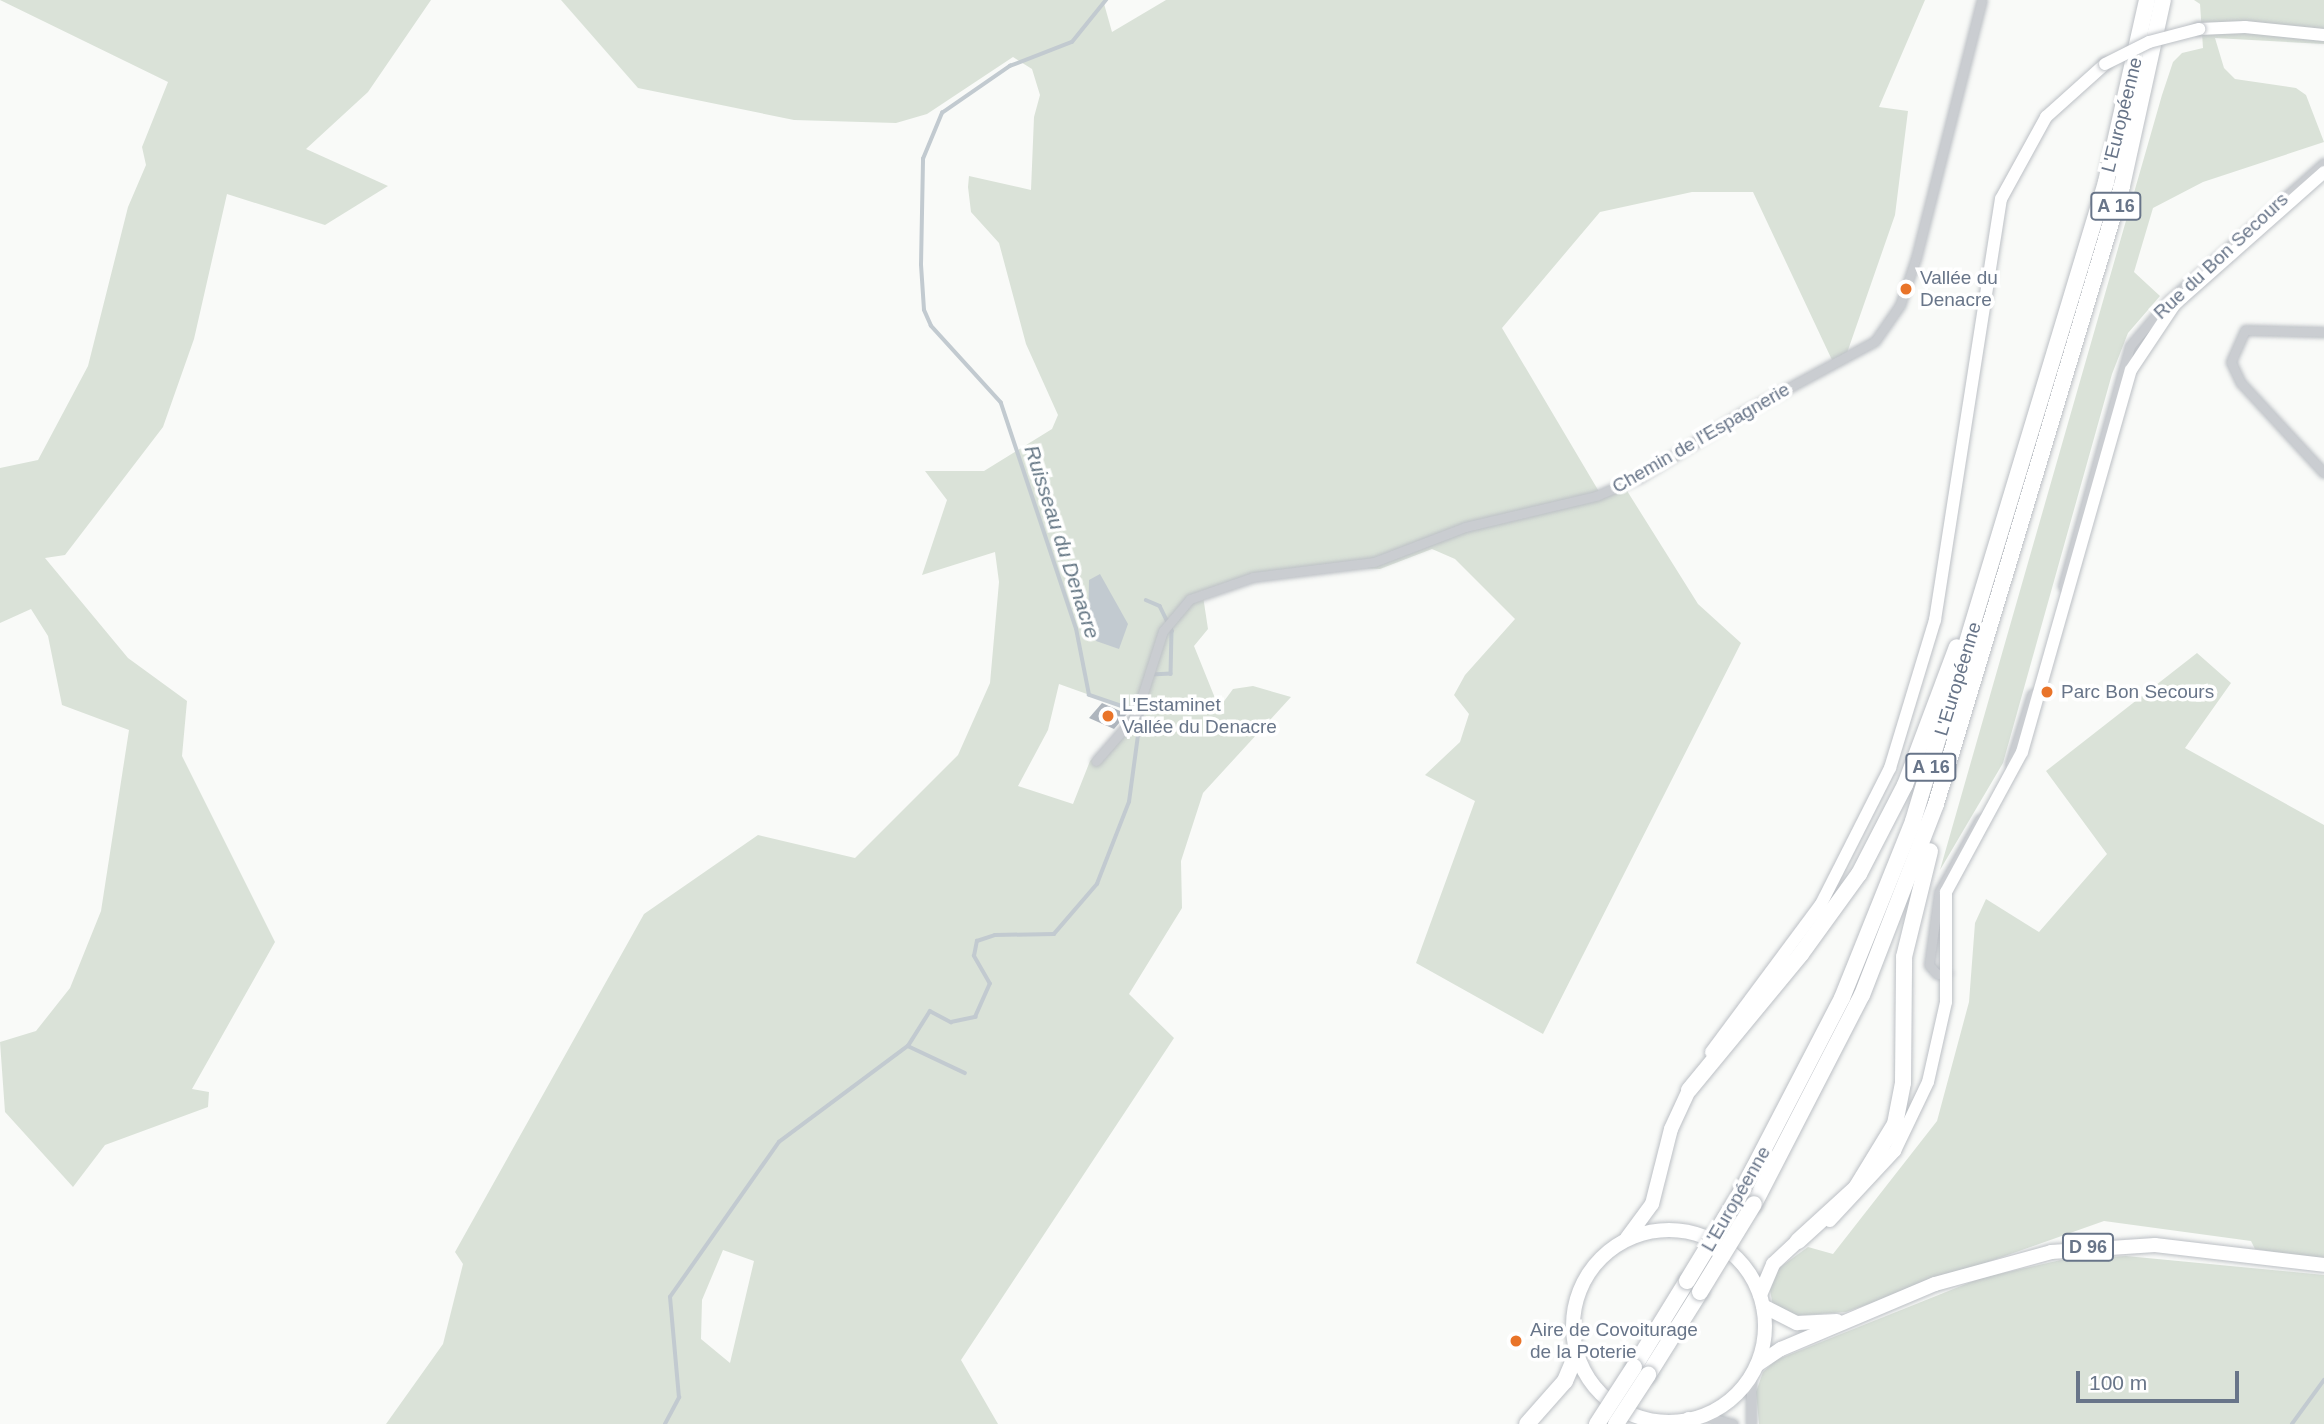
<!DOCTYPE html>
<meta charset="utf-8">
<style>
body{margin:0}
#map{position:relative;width:2324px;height:1424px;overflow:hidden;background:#f9faf8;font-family:Arial,sans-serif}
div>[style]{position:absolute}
.green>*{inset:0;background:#dae2d8}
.water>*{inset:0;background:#c2cad0}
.stream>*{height:3.5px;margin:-1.75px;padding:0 1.75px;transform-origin:1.75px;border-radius:1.75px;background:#c2cad0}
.building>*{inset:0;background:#aeb5bd}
.roads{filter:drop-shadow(0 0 2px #bcc0c5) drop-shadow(0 0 2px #bcc0c5)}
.minor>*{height:9px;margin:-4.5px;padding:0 4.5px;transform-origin:4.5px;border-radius:4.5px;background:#cacdd1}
.secondary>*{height:12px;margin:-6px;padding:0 6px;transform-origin:6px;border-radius:6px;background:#fff}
.primary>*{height:14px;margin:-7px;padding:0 7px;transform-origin:7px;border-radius:7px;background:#fff}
.primary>.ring{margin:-7px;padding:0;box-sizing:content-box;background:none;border:14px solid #fff;border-radius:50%}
.motorway>*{height:16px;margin:-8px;padding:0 8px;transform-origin:8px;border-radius:8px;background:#fff}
.bridges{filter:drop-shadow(0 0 2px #bcc0c5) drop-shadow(0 0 2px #bcc0c5)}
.secondary-bridge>*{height:12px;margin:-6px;padding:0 6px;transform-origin:6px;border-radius:6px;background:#fff}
.motorway-bridge>*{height:16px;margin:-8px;padding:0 8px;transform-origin:8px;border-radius:8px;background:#fff}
.dots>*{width:19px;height:19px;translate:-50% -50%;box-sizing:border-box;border:4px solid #fff;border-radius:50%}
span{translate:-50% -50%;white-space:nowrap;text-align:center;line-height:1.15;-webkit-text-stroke:7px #fff;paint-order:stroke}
.shield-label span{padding:2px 5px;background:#fff;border:2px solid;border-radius:5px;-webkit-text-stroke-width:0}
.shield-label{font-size:18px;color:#687589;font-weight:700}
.street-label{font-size:19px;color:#687589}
.poi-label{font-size:19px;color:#687589}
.left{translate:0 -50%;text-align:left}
.water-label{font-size:21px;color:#647684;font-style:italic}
.scale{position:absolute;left:2076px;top:1371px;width:163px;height:32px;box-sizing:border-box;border:4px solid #687589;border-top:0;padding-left:9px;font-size:21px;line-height:24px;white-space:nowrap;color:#687589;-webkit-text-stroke:5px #fff;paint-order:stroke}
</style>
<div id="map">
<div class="green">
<div style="clip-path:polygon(0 0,431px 0,368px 92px,306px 149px,388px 186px,325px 225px,227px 194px,194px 339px,163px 427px,65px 555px,45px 558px,128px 658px,187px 701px,182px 756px,275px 942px,192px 1089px,209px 1092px,208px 1107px,105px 1145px,73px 1187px,5px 1112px,0 1042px,36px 1031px,70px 988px,101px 911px,129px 730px,62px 705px,48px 636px,31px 609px,0 623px,0 468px,38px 460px,88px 366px,128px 207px,146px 165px,142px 147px,168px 82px)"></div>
<div style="clip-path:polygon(evenodd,561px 0,1103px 0,1112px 32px,1166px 0,1925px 0,1879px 107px,1908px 111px,1895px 215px,1847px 353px,1832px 360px,1753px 192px,1692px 192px,1600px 212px,1502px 328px,1601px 495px,1624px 486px,1698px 604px,1741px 643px,1543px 1034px,1416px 963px,1475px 801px,1425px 775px,1460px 742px,1469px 714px,1454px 695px,1465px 675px,1515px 619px,1455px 559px,1432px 549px,1380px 569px,1328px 566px,1252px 577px,1203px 596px,1208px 629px,1194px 646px,1219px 708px,1233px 689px,1253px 686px,1291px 697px,1203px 793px,1181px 861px,1182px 908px,1129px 994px,1174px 1038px,961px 1360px,998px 1424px,386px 1424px,443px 1344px,463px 1264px,455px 1252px,644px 914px,758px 835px,855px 858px,958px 755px,990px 683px,999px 582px,995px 552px,922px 575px,947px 500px,925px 471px,984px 471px,1052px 429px,1058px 415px,1026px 344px,999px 243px,971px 212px,968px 187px,969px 176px,1031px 190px,1034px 117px,1040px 95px,1032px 69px,1013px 57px,927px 114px,896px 123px,794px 120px,638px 88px,561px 0,1059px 684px,1126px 708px,1134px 704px,1123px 730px,1090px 761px,1073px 804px,1018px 786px,1048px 730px,1059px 684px,561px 0,723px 1250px,754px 1261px,730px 1363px,701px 1339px,702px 1300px,723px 1250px)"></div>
<div style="clip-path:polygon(2194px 0,2324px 0,2324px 44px,2215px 38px,2224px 68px,2235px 79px,2296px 88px,2306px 95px,2324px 142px,2203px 182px,2153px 208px,2134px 272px,2160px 296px,2128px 333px,2112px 374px,2003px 763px,1940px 870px,2162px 95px,2173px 62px,2182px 53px,2203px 48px,2200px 4px)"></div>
<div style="clip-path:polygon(2197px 653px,2231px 683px,2185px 748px,2324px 825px,2324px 1260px,2255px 1249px,2251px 1241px,2104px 1221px,1846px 1312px,1793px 1316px,1773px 1306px,1770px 1290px,1779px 1268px,1808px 1247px,1833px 1254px,1937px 1121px,1969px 1002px,1975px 923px,1986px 899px,2039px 932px,2107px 854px,2046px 771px)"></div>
<div style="clip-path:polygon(2126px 1256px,2324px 1275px,2324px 1424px,1759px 1424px,1756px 1392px,1763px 1372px,1776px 1360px,1981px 1278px,2061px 1260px)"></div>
</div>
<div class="water">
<div style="clip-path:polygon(1100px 574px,1128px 624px,1119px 649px,1096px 641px,1088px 626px,1089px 580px)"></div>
</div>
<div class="stream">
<div style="left:1146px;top:600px;width:15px;rotate:23deg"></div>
<div style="left:1160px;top:606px;width:28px;rotate:64deg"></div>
<div style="left:1172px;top:631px;width:43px;rotate:91.3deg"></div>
<div style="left:1171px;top:674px;width:19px;rotate:177deg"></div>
<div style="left:1140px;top:721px;width:26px;rotate:-74deg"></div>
<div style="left:908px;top:1046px;width:63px;rotate:25.3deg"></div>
<div style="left:665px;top:1424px;width:30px;rotate:-62deg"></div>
<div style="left:679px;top:1398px;width:101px;rotate:-95.1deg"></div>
<div style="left:670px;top:1297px;width:189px;rotate:-54.9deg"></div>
<div style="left:779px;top:1142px;width:161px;rotate:-36.7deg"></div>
<div style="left:908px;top:1046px;width:41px;rotate:-57.8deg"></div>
<div style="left:930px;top:1011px;width:24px;rotate:28deg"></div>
<div style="left:951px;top:1022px;width:25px;rotate:-12deg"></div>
<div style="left:975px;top:1017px;width:36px;rotate:-66deg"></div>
<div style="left:990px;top:984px;width:32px;rotate:-120deg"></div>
<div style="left:974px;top:956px;width:15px;rotate:-79deg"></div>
<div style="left:977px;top:941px;width:19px;rotate:-18deg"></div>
<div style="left:995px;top:935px;width:59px;rotate:-1deg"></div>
<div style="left:1054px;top:934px;width:66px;rotate:-49.3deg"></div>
<div style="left:1097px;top:884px;width:88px;rotate:-68.7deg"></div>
<div style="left:1129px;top:802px;width:82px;rotate:-82.3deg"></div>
<div style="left:1140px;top:721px;width:19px;rotate:-137deg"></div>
<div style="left:1126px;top:708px;width:39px;rotate:-161deg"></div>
<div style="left:1089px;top:695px;width:67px;rotate:-101.1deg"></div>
<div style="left:1076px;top:629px;width:238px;rotate:-108.4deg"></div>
<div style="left:1001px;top:403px;width:104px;rotate:-132.3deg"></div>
<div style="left:931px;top:326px;width:17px;rotate:-114deg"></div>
<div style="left:924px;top:310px;width:45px;rotate:-93.8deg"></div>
<div style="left:921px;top:265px;width:106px;rotate:-88.9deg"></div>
<div style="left:923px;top:159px;width:50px;rotate:-67.6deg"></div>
<div style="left:942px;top:113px;width:83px;rotate:-34.7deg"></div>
<div style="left:1010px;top:66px;width:66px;rotate:-21.2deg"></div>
<div style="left:1072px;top:42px;width:54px;rotate:-51deg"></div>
<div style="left:2292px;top:1424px;width:54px;rotate:-54deg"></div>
</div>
<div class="building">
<div style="clip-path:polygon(1102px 703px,1127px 714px,1114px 729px,1089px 718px)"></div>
</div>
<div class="roads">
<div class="minor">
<div style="left:2324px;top:332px;width:79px;rotate:-178.5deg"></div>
<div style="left:2245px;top:330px;width:35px;rotate:114deg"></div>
<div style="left:2231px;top:362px;width:23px;rotate:65deg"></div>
<div style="left:2241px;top:383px;width:122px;rotate:47.3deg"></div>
<div style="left:2063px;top:586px;width:249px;rotate:-74.4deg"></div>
<div style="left:2130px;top:346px;width:59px;rotate:-49.8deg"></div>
<div style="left:2168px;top:301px;width:208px;rotate:-41.5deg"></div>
<div style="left:1096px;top:761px;width:61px;rotate:-49deg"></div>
<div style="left:1136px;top:715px;width:88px;rotate:-72.2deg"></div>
<div style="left:1163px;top:631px;width:42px;rotate:-49.8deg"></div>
<div style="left:1190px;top:599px;width:67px;rotate:-19.2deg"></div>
<div style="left:1253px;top:577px;width:122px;rotate:-7.1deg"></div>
<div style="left:1374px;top:562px;width:97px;rotate:-21deg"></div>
<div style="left:1465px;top:527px;width:135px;rotate:-13.3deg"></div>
<div style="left:1596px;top:496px;width:48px;rotate:-23.4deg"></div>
<div style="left:1640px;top:477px;width:120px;rotate:-32.1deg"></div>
<div style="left:1742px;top:413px;width:151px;rotate:-28.4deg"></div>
<div style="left:1875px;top:341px;width:44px;rotate:-55.2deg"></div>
<div style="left:1900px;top:305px;width:50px;rotate:-71.2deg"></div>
<div style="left:1916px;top:258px;width:266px;rotate:-75.7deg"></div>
<div style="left:2010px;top:764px;width:73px;rotate:-72.6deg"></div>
<div style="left:1948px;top:973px;width:11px;rotate:175deg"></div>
<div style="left:1937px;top:974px;width:12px;rotate:-132deg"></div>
<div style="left:1929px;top:965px;width:74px;rotate:-82.2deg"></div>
<div style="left:1939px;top:892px;width:84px;rotate:-60.7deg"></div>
<div style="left:1751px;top:1377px;width:47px;rotate:90deg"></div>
<div style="left:1702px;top:1416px;width:32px;rotate:14deg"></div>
</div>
<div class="secondary">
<div style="left:2199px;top:29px;width:46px;rotate:-2.5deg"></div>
<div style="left:2245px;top:27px;width:79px;rotate:5.8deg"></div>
<div style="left:1711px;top:1052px;width:184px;rotate:-53.4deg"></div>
<div style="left:1821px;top:904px;width:153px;rotate:-63.1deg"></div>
<div style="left:1890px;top:768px;width:155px;rotate:-73.1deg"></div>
<div style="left:1935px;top:620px;width:426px;rotate:-81.1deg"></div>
<div style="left:2001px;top:199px;width:94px;rotate:-61.2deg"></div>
<div style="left:2046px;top:117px;width:79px;rotate:-41.9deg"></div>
<div style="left:1830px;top:1221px;width:96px;rotate:-47.1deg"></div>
<div style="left:1895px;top:1151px;width:76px;rotate:-64.4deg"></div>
<div style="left:1928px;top:1082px;width:82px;rotate:-77.3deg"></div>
<div style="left:1946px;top:1002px;width:110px;rotate:-90deg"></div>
<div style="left:1946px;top:892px;width:159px;rotate:-61.5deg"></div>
<div style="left:2022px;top:752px;width:397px;rotate:-74.1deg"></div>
<div style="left:2131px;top:370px;width:79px;rotate:-56.3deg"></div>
<div style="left:2175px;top:304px;width:199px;rotate:-41.5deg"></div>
</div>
<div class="primary">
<div class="ring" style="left:1573px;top:1230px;width:178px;height:178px"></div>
<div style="left:1627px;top:1238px;width:42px;rotate:-53.7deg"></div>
<div style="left:1652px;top:1204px;width:77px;rotate:-75.8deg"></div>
<div style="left:1671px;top:1129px;width:43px;rotate:-65.2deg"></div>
<div style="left:1760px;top:1295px;width:34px;rotate:-67deg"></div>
<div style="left:1773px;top:1264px;width:34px;rotate:-43deg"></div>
<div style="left:1763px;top:1306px;width:38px;rotate:27deg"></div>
<div style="left:1797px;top:1323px;width:40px;rotate:-2.9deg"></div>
<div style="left:1757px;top:1365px;width:29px;rotate:-34deg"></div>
<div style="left:1781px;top:1349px;width:167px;rotate:-22.9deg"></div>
<div style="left:1935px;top:1284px;width:120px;rotate:-15.4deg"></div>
<div style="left:2051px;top:1252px;width:104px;rotate:-3.9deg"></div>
<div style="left:2155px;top:1245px;width:170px;rotate:6.7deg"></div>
</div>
<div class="motorway">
<div style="left:1689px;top:1090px;width:176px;rotate:-50.5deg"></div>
<div style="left:1801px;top:954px;width:99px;rotate:-54.1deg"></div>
<div style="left:1859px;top:874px;width:100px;rotate:-62.7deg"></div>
<div style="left:1905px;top:785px;width:147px;rotate:-69.4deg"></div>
<div style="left:1743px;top:1189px;width:215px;rotate:-62.6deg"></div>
<div style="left:1842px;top:998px;width:191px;rotate:-68.1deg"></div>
<div style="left:1913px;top:821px;width:668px;rotate:-73.19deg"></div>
<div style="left:2106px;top:182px;width:187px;rotate:-77.3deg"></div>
<div style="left:1754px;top:1204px;width:235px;rotate:-62.7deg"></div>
<div style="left:1862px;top:995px;width:205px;rotate:-68.8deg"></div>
<div style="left:1936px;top:804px;width:645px;rotate:-73.25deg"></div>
<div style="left:2122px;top:186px;width:190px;rotate:-77.6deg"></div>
<div style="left:1798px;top:1241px;width:79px;rotate:-42.4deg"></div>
<div style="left:1856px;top:1188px;width:75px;rotate:-58.6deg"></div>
<div style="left:1895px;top:1124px;width:42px;rotate:-79deg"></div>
<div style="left:1903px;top:1083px;width:126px;rotate:-89.5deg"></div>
<div style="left:1904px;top:957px;width:109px;rotate:-76.2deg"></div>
<div style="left:1634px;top:1367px;width:101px;rotate:-58.4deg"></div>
<div style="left:1648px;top:1375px;width:98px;rotate:-57.9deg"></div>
<div style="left:1527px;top:1424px;width:57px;rotate:-48.5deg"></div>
<div style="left:1565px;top:1381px;width:30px;rotate:-67deg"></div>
<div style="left:1683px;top:1424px;width:7px;rotate:-34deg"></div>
</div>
</div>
<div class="bridges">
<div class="secondary-bridge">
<div style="left:2105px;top:64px;width:49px;rotate:-26.6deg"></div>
<div style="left:2149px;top:42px;width:52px;rotate:-14.6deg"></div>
</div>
<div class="motorway-bridge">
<div style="left:1687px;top:1281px;width:108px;rotate:-58.7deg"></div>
<div style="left:1700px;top:1292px;width:103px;rotate:-58.5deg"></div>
<div style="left:1597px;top:1424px;width:68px;rotate:-57deg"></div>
<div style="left:1616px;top:1424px;width:59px;rotate:-56.9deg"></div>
</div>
</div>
<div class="dots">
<div style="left:1906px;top:289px;background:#e97429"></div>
<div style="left:2047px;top:692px;background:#e97429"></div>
<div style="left:1108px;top:716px;background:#e97429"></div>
<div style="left:1516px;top:1341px;background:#e97429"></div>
</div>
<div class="shield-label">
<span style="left:2116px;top:206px">A 16</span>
<span style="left:1931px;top:767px">A 16</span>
<span style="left:2088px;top:1247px">D 96</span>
</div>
<div class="street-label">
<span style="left:2122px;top:115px;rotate:-76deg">L'Européenne</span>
<span style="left:2221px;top:256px;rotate:-43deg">Rue du Bon Secours</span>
<span style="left:1701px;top:438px;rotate:-30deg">Chemin de l'Espagnerie</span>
<span style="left:1958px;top:679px;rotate:-73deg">L'Européenne</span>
<span style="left:1736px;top:1199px;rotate:-60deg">L'Européenne</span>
</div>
<div class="poi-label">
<span class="left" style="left:1920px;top:289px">Vallée du<br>Denacre</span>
<span class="left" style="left:2061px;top:692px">Parc Bon Secours</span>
<span class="left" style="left:1122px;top:716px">L'Estaminet<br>Vallée du Denacre</span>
<span class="left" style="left:1530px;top:1341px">Aire de Covoiturage<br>de la Poterie</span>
</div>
<div class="water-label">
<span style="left:1062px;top:542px;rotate:72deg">Ruisseau du Denacre</span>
</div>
<div class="scale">100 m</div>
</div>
